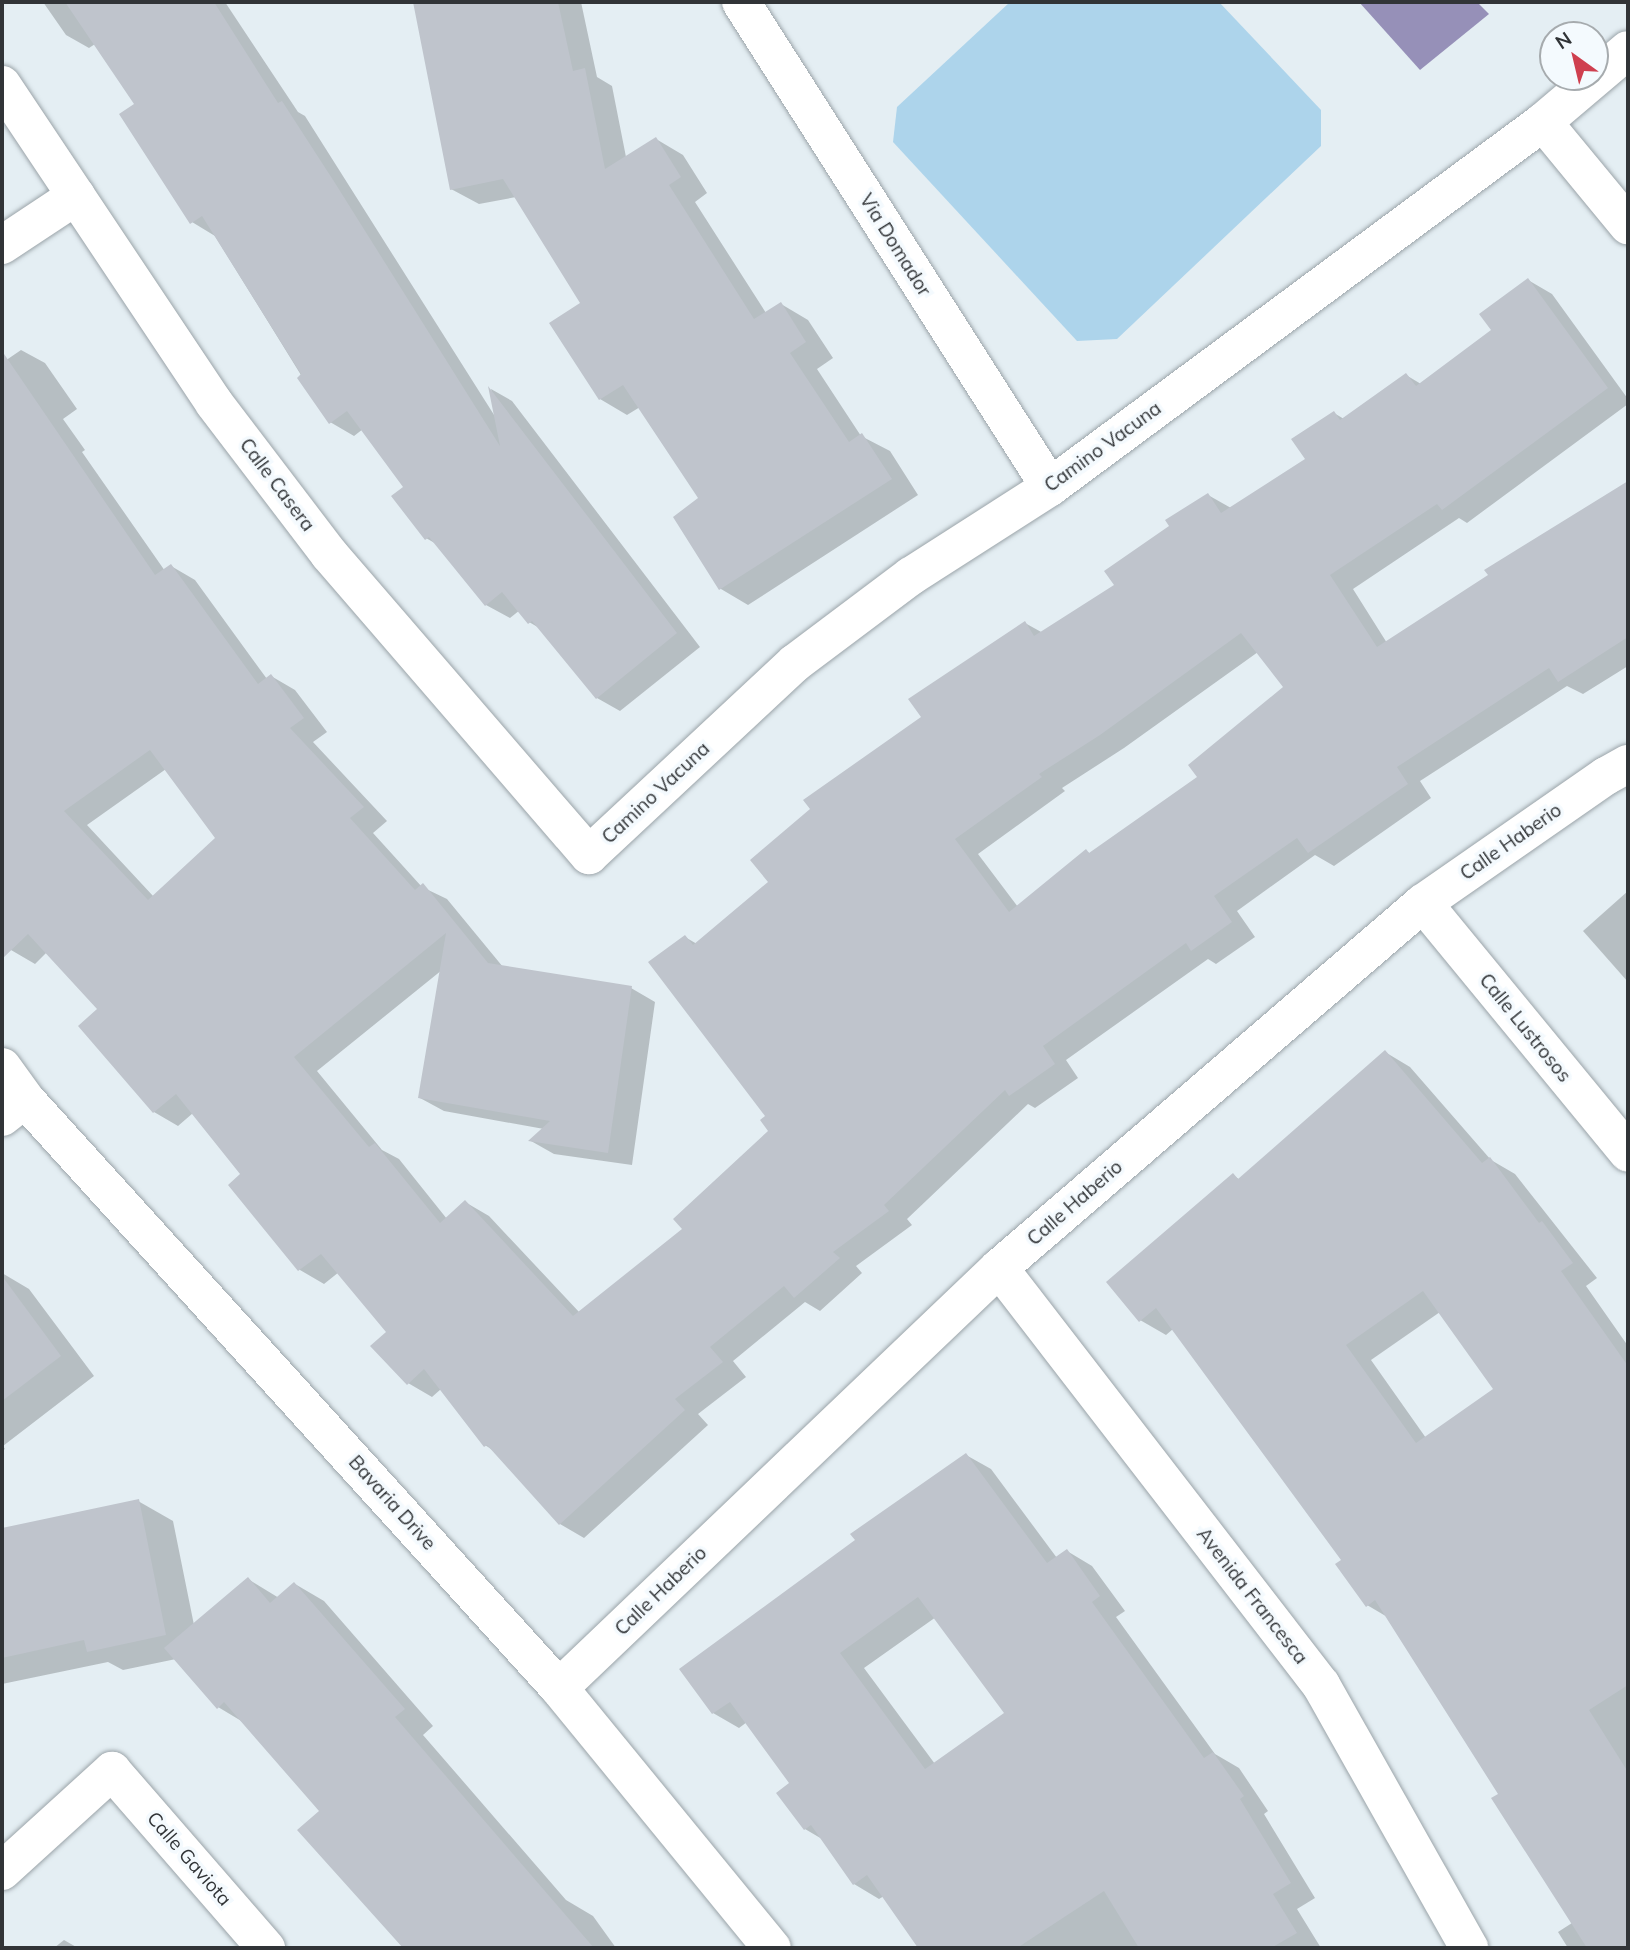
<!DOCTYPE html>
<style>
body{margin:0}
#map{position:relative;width:1630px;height:1950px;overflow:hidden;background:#e4eef3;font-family:Mulish,sans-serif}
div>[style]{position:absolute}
.green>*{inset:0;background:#add4eb}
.water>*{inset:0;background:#9690b8}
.shadow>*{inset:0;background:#0003}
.building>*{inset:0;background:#bfc4cc}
.roads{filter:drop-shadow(0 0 2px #9ba4a9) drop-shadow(0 0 2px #9ba4a9)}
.street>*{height:38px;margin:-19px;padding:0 19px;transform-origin:19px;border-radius:19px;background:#fff}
.secondary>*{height:38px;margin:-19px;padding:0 19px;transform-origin:19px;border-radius:19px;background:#fff}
span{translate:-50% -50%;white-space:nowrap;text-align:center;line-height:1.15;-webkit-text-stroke:7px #f4fafe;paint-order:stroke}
.street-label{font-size:19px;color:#313437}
.frame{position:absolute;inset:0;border:4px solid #313437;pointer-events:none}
.north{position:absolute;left:1539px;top:21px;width:70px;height:70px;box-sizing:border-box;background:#f4fafe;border:2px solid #a6abae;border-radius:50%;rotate:326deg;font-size:19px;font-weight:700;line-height:28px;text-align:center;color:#313437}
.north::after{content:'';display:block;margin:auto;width:24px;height:32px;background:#cf3f4f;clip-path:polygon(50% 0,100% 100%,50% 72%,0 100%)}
</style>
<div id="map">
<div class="green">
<div style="clip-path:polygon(1010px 2px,1219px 2px,1321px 110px,1321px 146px,1117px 339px,1077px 341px,893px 142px,897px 107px)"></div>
</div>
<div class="water">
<div style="clip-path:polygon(1359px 2px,1477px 2px,1489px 14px,1420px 70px)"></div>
</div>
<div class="shadow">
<div style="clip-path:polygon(43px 2px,225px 2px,298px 112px,305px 116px,496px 418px,491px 389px,512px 401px,700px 647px,620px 711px,597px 698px,541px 629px,529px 622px,520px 610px,510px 618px,486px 605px,438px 545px,426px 538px,405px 487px,363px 429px,354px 436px,330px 422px,215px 236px,192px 222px,136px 104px,95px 44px,89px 48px,66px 35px)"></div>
<div style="clip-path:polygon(415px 2px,581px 2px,597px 77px,612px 86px,626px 157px,656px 139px,683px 155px,707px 193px,695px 202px,766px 313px,781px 304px,808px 320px,833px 358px,817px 369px,861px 436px,890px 451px,918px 495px,748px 605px,721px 589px,700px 498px,640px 407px,627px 415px,600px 399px,583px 304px,516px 197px,479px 204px,451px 189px)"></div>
<div style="clip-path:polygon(evenodd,1528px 280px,1552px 294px,1628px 399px,1628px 404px,1467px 523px,1459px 518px,1353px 589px,1387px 643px,1491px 576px,1487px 570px,1628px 483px,1628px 666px,1583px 694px,1567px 686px,1420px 781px,1431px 798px,1334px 866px,1315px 855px,1237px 911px,1255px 937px,1216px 964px,1208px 959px,1066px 1060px,1078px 1078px,1035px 1108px,1028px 1104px,907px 1219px,912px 1225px,856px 1266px,862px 1273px,820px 1311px,805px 1302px,733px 1361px,746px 1377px,698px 1414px,708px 1425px,584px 1538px,560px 1524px,494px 1451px,485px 1445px,441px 1389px,432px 1397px,408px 1383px,388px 1332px,339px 1272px,324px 1284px,300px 1270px,230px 1185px,242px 1174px,193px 1113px,178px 1126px,154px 1112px,100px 1009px,47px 952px,35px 964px,11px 950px,2px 941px,2px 363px,21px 350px,45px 363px,77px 409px,63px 419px,85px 450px,82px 452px,165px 571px,171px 566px,195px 580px,267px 679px,271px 676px,295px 690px,327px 732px,313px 742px,387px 821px,373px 833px,422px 887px,447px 899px,503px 967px,631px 988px,655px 1002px,632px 1165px,554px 1154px,531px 1141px,544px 1129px,444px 1111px,420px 1098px,442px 970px,317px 1071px,382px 1150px,399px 1159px,447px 1219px,465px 1202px,489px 1216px,580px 1313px,685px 1229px,771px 1132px,768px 1116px,685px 937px,697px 944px,770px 882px,924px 718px,1025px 623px,1043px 633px,1116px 586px,1171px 526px,1208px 495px,1231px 508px,1307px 459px,1334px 413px,1344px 419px,1406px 375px,1421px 384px,1493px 330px,1528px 280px,1258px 652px,1285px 687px,1199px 778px,1091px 854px,1086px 851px,1018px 907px,978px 854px,1065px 791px,1062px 788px,1124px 748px,1258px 652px,1528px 280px,166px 769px,217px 839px,154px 897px,87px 825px,166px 769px)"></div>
<div style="clip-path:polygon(1628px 891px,1628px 982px,1583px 931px)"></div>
<div style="clip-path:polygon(evenodd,1385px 1052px,1410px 1067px,1491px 1160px,1515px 1174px,1597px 1278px,1586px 1286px,1628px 1346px,1628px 1948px,1568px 1948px,1558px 1932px,1572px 1923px,1501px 1794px,1389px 1618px,1367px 1605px,1344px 1561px,1173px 1329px,1166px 1335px,1140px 1320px,1233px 1175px,1240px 1180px,1385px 1052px,1440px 1312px,1495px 1390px,1426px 1438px,1371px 1360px,1440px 1312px)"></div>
<div style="clip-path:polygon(2px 1273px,29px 1289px,94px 1376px,3px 1446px,5px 1449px,2px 1451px)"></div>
<div style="clip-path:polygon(evenodd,966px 1455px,991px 1469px,1057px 1558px,1067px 1551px,1092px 1566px,1125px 1611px,1116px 1617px,1215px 1754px,1239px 1768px,1268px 1811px,1264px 1814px,1315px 1898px,1297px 1909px,1321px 1948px,921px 1948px,884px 1896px,879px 1899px,854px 1884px,822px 1839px,805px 1829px,792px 1783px,747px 1722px,739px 1728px,713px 1713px,681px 1670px,857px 1540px,966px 1455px,936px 1617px,1007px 1713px,935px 1764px,864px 1668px,936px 1617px)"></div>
<div style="clip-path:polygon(138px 1501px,173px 1521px,194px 1625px,248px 1579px,279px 1598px,295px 1584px,324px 1601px,433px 1726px,423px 1735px,566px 1900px,593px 1916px,616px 1948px,404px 1948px,299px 1831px,322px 1811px,243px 1722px,218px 1707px,176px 1659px,123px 1670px,108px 1662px,2px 1684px,2px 1529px)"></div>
<div style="clip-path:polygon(64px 1940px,78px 1948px,54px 1948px)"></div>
</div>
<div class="building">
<div style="clip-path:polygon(65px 2px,214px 2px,278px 103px,282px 101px,335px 183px,500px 446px,488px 386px,677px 633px,596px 699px,532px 621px,528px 624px,502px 592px,485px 606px,429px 537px,425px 540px,391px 496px,403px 487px,347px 411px,329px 424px,297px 378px,301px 374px,202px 216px,190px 224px,119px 114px,134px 104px)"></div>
<div style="clip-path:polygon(413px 2px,558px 2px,573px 71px,585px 68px,605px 169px,656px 137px,681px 177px,669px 185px,754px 319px,781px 302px,806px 342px,790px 353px,849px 442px,862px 433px,892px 479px,719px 590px,673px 517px,698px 498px,623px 385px,599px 400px,549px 323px,580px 303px,503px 179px,450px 190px)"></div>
<div style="clip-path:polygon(evenodd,1528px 278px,1608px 388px,1442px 510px,1437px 504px,1330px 575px,1377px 647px,1488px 575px,1484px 570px,1628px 481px,1628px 637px,1558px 682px,1549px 668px,1397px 767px,1408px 784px,1308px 853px,1297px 838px,1214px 896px,1232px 922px,1191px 951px,1186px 943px,1043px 1046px,1055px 1064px,1009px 1096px,1005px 1090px,884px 1205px,889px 1211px,833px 1252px,840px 1258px,794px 1298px,784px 1286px,710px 1347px,723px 1362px,675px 1399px,685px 1410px,559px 1525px,487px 1445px,484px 1447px,424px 1369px,407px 1385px,370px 1346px,386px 1332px,321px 1254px,298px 1271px,228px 1185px,240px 1174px,176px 1094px,153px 1113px,78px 1026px,97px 1009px,28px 934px,2px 959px,2px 351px,155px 575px,171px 564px,258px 684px,271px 674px,304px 718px,290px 728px,364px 807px,350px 818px,415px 890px,423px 883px,488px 963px,632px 986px,608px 1153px,528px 1141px,550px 1121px,418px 1098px,446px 933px,294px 1057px,369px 1147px,375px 1143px,440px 1223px,465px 1200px,573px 1316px,682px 1229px,673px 1219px,768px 1131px,760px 1120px,765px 1116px,648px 962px,685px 935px,693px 945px,768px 882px,750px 860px,810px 809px,803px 800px,921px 717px,908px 699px,1025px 621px,1034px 636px,1114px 585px,1104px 571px,1169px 526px,1165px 520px,1208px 493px,1221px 513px,1305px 459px,1291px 439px,1334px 411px,1340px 420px,1406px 373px,1416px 386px,1491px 330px,1479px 314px,1528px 278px,1241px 633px,1283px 687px,1188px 765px,1197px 777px,1089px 853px,1086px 849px,1009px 912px,955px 839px,1042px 777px,1039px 774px,1100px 735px,1241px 633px,1528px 278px,150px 750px,215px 838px,148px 900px,64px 811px,150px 750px)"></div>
<div style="clip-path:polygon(evenodd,1385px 1050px,1482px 1163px,1490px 1157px,1539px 1223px,1542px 1221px,1573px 1263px,1561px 1271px,1628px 1366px,1628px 1685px,1589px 1710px,1628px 1772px,1628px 1948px,1587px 1948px,1491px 1798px,1498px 1794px,1375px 1600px,1366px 1607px,1335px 1564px,1341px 1560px,1156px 1308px,1139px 1322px,1106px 1282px,1233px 1173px,1238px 1179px,1385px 1050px,1423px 1291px,1493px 1389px,1416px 1443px,1346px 1345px,1423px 1291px)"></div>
<div style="clip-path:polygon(2px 1276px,61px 1356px,2px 1401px)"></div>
<div style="clip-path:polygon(evenodd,966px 1453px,1047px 1563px,1067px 1549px,1100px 1596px,1092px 1602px,1204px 1758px,1213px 1752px,1244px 1796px,1240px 1799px,1291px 1883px,1273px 1894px,1297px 1933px,1271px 1948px,1139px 1948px,1104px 1891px,1017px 1948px,918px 1948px,867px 1875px,853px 1885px,811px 1825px,804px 1830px,776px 1793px,789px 1783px,730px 1702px,712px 1714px,679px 1669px,855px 1540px,850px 1534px,966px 1453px,918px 1597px,1004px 1713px,925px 1769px,840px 1653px,918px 1597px)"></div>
<div style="clip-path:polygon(139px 1499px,166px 1635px,87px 1652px,84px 1640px,2px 1658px,2px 1528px)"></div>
<div style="clip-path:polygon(248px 1577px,270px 1603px,294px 1582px,405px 1709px,395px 1717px,594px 1948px,403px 1948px,297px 1830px,319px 1811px,224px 1702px,217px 1709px,164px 1648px)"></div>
</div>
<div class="roads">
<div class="street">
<div style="left:741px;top:2px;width:575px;rotate:57.5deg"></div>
<div style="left:2px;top:85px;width:382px;rotate:56.3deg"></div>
<div style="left:214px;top:403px;width:190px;rotate:52.7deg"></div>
<div style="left:329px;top:554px;width:398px;rotate:49.2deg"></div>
<div style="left:589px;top:855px;width:282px;rotate:-43deg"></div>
<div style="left:795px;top:663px;width:145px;rotate:-36.9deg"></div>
<div style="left:911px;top:576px;width:165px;rotate:-32.6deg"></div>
<div style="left:1050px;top:487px;width:613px;rotate:-36.51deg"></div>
<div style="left:1543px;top:122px;width:111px;rotate:-40.3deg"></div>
<div style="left:1543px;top:122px;width:134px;rotate:50.5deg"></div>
<div style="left:2px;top:245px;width:89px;rotate:-33.5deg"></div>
<div style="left:1423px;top:903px;width:323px;rotate:50.6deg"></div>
<div style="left:2px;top:1117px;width:29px;rotate:-38deg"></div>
<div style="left:999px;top:1268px;width:527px;rotate:52.33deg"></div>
<div style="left:1321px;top:1685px;width:302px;rotate:60.6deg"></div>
<div style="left:559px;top:1688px;width:608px;rotate:-43.67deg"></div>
<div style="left:999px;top:1268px;width:559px;rotate:-40.72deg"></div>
<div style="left:1423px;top:903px;width:223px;rotate:-34.8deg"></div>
<div style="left:1606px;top:776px;width:25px;rotate:-29deg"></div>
<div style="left:2px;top:1871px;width:149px;rotate:-42.3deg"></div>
<div style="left:112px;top:1771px;width:235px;rotate:49deg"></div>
</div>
<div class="secondary">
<div style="left:2px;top:1067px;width:39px;rotate:54deg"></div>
<div style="left:25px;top:1099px;width:795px;rotate:47.8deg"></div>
<div style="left:559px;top:1688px;width:336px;rotate:50.7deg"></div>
</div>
</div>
<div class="street-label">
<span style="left:895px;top:245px;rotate:58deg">Via Domador</span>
<span style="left:1103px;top:447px;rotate:-36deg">Camino Vacuna</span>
<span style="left:277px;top:485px;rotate:53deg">Calle Casera</span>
<span style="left:656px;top:793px;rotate:-43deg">Camino Vacuna</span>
<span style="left:1511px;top:842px;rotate:-35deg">Calle Haberio</span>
<span style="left:1525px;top:1028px;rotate:51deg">Calle Lustrosos</span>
<span style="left:1075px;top:1203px;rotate:-41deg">Calle Haberio</span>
<span style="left:392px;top:1503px;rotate:48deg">Bavaria Drive</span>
<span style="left:661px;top:1591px;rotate:-44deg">Calle Haberio</span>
<span style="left:1252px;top:1596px;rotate:52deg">Avenida Francesca</span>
<span style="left:189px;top:1859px;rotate:49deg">Calle Gaviota</span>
</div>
<div class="frame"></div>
<div class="north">N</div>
</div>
